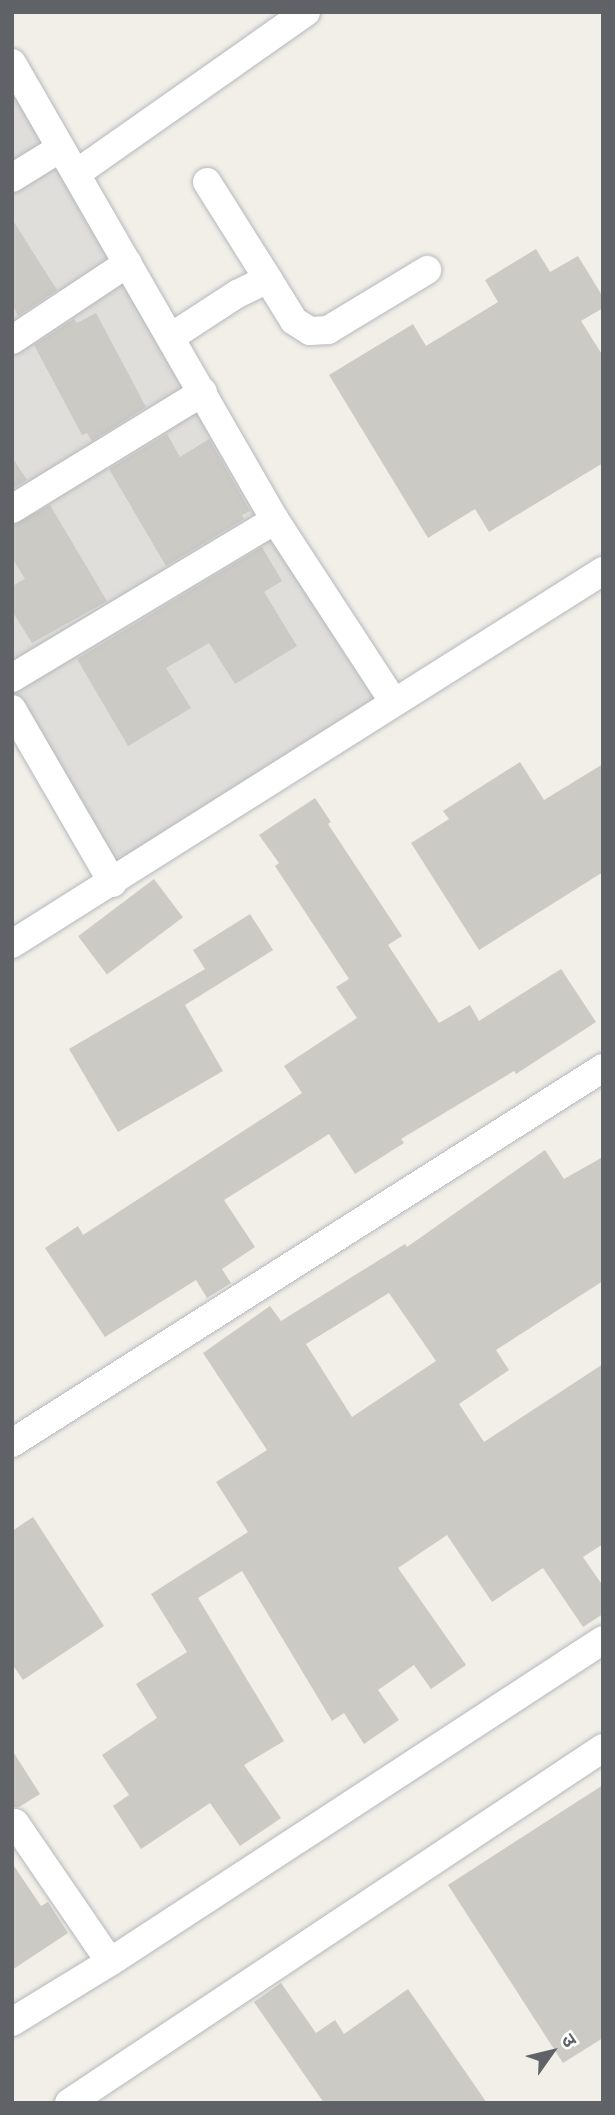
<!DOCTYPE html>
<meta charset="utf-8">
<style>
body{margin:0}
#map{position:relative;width:615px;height:2115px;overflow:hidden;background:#f1efe8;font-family:Barlow,"Noto Sans Devanagari",sans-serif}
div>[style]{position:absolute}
.industrial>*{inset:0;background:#e0deda}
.building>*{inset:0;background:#cccac5;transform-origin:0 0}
.roads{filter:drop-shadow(0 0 2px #b5b8bc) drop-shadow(0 0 2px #b5b8bc)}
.minor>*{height:28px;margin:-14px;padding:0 14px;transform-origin:14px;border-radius:14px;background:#fff}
span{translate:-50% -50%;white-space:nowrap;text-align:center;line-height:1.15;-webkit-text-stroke:7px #fff;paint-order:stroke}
.frame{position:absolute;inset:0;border:14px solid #5f6368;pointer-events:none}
.north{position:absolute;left:517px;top:2017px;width:70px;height:70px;-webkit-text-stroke:5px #fff;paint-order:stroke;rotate:56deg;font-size:19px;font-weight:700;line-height:28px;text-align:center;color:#5f6368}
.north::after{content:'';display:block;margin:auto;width:24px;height:32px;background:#5f6368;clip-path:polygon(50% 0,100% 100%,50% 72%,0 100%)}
</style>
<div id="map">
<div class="industrial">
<div style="clip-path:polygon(12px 52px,391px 696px,104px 877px,12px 718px)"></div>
</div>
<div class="building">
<div style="clip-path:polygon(12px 219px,57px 290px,18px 316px,12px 304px)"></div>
<div style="clip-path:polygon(536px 249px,550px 272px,578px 256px,603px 297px,603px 308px,581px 321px,603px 356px,603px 463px,489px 532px,475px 509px,428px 538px,329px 375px,413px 324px,426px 346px,498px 302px,485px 280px)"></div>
<div style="clip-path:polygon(96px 313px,146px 407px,92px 441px,87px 433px,82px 435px,34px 345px,74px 319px,77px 323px)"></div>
<div style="clip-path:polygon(167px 434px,180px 457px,209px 439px,250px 511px,242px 515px,244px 519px,166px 566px,109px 469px)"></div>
<div style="clip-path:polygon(12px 457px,27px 480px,12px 489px)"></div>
<div style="clip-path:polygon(50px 505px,107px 601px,32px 643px,12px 611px,12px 586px,25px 579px,12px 558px,12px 526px)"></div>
<div style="clip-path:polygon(262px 547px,282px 581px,264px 592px,297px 646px,235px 684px,209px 643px,166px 668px,191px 708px,128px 746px,77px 659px)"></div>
<div style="clip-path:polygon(520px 762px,544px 800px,603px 764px,603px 872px,479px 950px,411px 843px,449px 819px,443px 811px)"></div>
<div style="clip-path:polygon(315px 798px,331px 822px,328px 824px,402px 936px,388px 945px,439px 1023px,470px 1005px,479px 1021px,561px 969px,596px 1022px,516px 1074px,514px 1071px,401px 1139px,404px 1143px,355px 1174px,329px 1134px,224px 1200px,255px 1247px,222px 1269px,231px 1283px,207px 1298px,196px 1280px,105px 1337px,45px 1248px,78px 1226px,83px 1235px,302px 1093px,284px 1066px,357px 1018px,336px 987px,349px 979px,275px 866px,279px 863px,259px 835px)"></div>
<div style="left:154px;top:879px;width:48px;height:95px;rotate:53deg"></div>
<div style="clip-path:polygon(250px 914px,273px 950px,185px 1005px,223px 1071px,118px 1132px,69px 1049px,205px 969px,193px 950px)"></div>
<div style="clip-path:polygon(evenodd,545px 1150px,564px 1179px,603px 1157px,603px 1281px,496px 1350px,509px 1370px,459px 1404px,484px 1442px,603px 1364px,603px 1544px,583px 1557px,603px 1586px,603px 1614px,583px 1627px,543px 1568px,492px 1602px,447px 1535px,398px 1568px,466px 1665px,431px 1689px,414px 1665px,378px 1690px,399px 1720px,364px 1744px,344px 1713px,332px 1721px,242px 1571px,198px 1598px,284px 1741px,244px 1765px,281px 1818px,240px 1846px,210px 1803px,141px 1849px,113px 1806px,129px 1795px,102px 1755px,157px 1718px,136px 1684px,187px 1652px,151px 1594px,248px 1532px,216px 1482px,267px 1450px,203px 1353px,270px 1306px,281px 1321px,405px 1244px,407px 1247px,545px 1150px,389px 1293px,436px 1361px,352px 1417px,306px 1344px,389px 1293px)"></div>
<div style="clip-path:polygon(33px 1517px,104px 1626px,23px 1680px,12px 1664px,12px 1531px)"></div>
<div style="clip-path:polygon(12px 1750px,40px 1794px,19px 1807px,12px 1807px)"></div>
<div style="clip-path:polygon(603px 1785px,603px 2038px,563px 2063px,448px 1885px)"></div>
<div style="clip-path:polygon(12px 1863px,41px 1906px,48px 1902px,68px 1933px,12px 1970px)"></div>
<div style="clip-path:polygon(281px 1983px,316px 2033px,335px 2020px,344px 2034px,408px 1989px,487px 2103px,324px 2103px,254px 2002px)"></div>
</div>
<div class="roads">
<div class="minor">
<div style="left:12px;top:63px;width:527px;rotate:60.08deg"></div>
<div style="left:275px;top:520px;width:216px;rotate:56.9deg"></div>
<div style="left:77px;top:173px;width:280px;rotate:-35.1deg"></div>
<div style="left:12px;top:178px;width:55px;rotate:-31.7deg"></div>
<div style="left:207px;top:182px;width:115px;rotate:57.8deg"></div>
<div style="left:171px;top:337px;width:79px;rotate:-33.1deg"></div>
<div style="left:237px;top:294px;width:34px;rotate:-26deg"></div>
<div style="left:268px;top:279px;width:49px;rotate:58.2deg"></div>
<div style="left:294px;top:321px;width:19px;rotate:32deg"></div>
<div style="left:310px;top:331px;width:18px;rotate:-3deg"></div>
<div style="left:328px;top:330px;width:116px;rotate:-31.2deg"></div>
<div style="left:12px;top:340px;width:139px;rotate:-33.6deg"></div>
<div style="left:12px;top:509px;width:224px;rotate:-31.5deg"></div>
<div style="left:12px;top:678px;width:307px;rotate:-31deg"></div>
<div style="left:12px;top:709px;width:201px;rotate:59.9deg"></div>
<div style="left:12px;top:944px;width:699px;rotate:-32.26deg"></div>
<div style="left:12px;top:1443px;width:700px;rotate:-32.4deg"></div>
<div style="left:15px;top:1823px;width:168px;rotate:55.6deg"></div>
<div style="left:12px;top:2022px;width:115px;rotate:-31.5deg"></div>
<div style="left:110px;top:1962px;width:589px;rotate:-33.15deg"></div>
<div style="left:69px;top:2103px;width:641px;rotate:-33.62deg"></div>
</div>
</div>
<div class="frame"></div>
<div class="north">उ</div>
</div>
